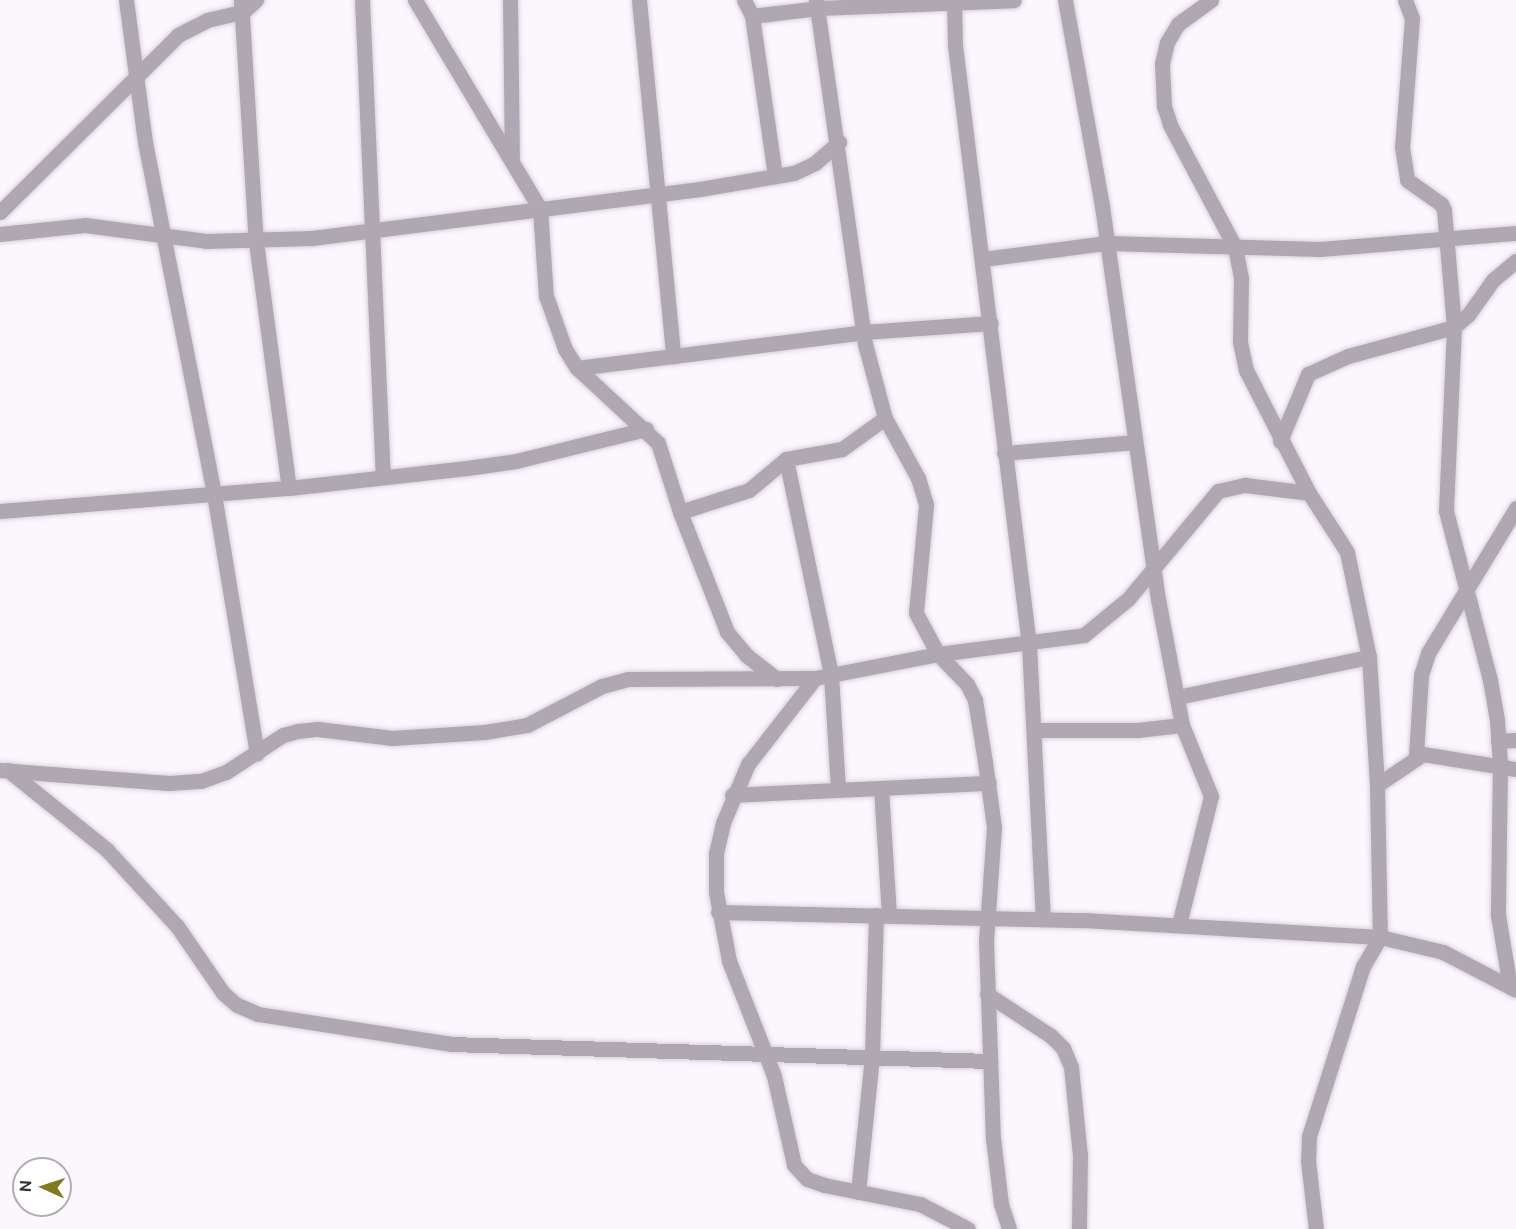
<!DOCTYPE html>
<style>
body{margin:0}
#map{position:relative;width:1516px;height:1229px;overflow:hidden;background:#fbf7fd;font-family:"DM Sans",sans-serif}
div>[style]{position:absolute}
.roads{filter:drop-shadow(0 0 2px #d8d3da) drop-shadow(0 0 2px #d8d3da)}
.minor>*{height:15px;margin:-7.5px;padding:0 7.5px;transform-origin:7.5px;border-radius:7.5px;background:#afa8b3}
span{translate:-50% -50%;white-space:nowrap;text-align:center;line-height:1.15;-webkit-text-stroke:6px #fff;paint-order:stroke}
.north{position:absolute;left:12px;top:1157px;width:60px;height:60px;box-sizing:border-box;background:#fff;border:2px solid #afadb1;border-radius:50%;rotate:273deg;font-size:16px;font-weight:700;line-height:24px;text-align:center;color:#38313c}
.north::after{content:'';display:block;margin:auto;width:21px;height:27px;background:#837a1f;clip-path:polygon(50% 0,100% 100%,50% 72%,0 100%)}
</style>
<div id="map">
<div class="roads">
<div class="minor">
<div style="left:126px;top:0;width:143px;rotate:82.4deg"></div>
<div style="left:145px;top:142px;width:359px;rotate:78.9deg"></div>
<div style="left:214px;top:494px;width:263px;rotate:80.6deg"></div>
<div style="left:241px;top:0;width:242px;rotate:86.5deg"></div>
<div style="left:256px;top:242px;width:248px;rotate:82.4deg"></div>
<div style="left:362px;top:0;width:477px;rotate:87.5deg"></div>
<div style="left:415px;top:0;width:244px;rotate:59.1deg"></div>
<div style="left:540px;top:209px;width:87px;rotate:86.1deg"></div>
<div style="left:546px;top:296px;width:56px;rotate:70.3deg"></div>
<div style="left:565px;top:349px;width:22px;rotate:58deg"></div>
<div style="left:577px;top:368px;width:110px;rotate:42.8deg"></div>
<div style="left:658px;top:443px;width:72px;rotate:72.3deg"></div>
<div style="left:680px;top:512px;width:129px;rotate:68.6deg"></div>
<div style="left:727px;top:632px;width:30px;rotate:50deg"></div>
<div style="left:746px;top:655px;width:39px;rotate:38deg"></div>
<div style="left:510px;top:0;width:162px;rotate:89.3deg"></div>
<div style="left:639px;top:0;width:358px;rotate:84.5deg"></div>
<div style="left:744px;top:0;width:18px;rotate:63deg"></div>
<div style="left:752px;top:16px;width:162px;rotate:81.8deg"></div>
<div style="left:816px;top:0;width:347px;rotate:81.9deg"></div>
<div style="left:865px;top:344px;width:77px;rotate:74.9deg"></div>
<div style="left:885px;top:418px;width:68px;rotate:61.2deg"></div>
<div style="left:918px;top:478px;width:28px;rotate:73deg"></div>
<div style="left:926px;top:505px;width:108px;rotate:95.3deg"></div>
<div style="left:916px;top:613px;width:47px;rotate:61.8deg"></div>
<div style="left:938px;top:654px;width:42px;rotate:46deg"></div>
<div style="left:967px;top:684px;width:18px;rotate:63deg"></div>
<div style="left:975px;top:700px;width:63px;rotate:80.8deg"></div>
<div style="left:985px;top:762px;width:66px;rotate:82.1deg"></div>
<div style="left:994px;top:827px;width:113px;rotate:94deg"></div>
<div style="left:986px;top:940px;width:198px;rotate:88deg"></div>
<div style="left:993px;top:1138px;width:66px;rotate:83.1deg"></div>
<div style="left:1001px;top:1204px;width:26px;rotate:72deg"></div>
<div style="left:954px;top:0;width:45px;rotate:88.7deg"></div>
<div style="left:955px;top:45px;width:605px;rotate:82.97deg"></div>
<div style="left:1029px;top:645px;width:274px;rotate:87.1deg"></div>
<div style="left:1065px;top:0;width:209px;rotate:79.8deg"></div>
<div style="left:1102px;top:206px;width:397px;rotate:81.9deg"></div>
<div style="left:1158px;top:599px;width:128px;rotate:79.2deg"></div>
<div style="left:1182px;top:725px;width:77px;rotate:67.8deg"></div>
<div style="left:1211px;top:796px;width:132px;rotate:104deg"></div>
<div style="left:1211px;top:0;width:41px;rotate:144deg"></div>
<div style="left:1178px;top:24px;width:21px;rotate:121deg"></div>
<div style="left:1167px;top:42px;width:23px;rotate:103deg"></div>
<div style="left:1162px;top:64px;width:42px;rotate:87.3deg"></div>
<div style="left:1164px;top:106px;width:20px;rotate:72deg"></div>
<div style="left:1170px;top:125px;width:138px;rotate:62deg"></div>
<div style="left:1235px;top:247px;width:33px;rotate:79deg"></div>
<div style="left:1241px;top:279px;width:63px;rotate:90.9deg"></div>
<div style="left:1240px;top:342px;width:29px;rotate:78deg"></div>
<div style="left:1246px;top:370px;width:138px;rotate:62.9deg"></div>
<div style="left:1309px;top:493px;width:70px;rotate:57.2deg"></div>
<div style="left:1347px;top:552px;width:107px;rotate:78.2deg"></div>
<div style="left:1369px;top:657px;width:128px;rotate:86.4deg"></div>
<div style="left:1377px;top:785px;width:152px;rotate:88.9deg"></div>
<div style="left:1380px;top:937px;width:34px;rotate:120deg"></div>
<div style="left:1363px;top:966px;width:178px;rotate:107.6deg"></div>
<div style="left:1309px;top:1136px;width:25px;rotate:92deg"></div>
<div style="left:1308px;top:1161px;width:68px;rotate:83.3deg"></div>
<div style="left:1405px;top:0;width:19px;rotate:69deg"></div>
<div style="left:1412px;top:18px;width:129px;rotate:94.4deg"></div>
<div style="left:1402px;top:147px;width:33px;rotate:81deg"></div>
<div style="left:1407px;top:180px;width:42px;rotate:35.2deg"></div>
<div style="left:1441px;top:204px;width:7px;rotate:63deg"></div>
<div style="left:1444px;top:210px;width:117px;rotate:85.1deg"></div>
<div style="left:1454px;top:327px;width:184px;rotate:92.5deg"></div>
<div style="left:1446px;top:511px;width:175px;rotate:75.4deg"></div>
<div style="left:1490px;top:680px;width:41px;rotate:80.1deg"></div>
<div style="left:1497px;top:720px;width:44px;rotate:86.1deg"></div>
<div style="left:1500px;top:764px;width:151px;rotate:90.8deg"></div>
<div style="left:1498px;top:915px;width:73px;rotate:80.5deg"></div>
<div style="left:752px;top:16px;width:66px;rotate:-6.9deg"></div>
<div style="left:818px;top:8px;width:196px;rotate:-2.3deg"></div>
<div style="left:0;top:212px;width:251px;rotate:-44.8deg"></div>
<div style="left:178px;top:35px;width:33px;rotate:-27deg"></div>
<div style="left:207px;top:20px;width:37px;rotate:-13deg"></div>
<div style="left:243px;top:12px;width:18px;rotate:-43deg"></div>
<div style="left:0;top:234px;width:85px;rotate:-6deg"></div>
<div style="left:85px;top:225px;width:122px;rotate:7.5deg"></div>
<div style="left:206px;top:241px;width:106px;rotate:-1.6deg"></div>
<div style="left:312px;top:238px;width:391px;rotate:-7.2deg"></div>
<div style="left:700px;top:189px;width:95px;rotate:-9.7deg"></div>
<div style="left:794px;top:173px;width:23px;rotate:-25deg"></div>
<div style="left:815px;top:163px;width:32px;rotate:-41deg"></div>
<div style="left:983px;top:259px;width:125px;rotate:-7.4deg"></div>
<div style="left:1107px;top:243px;width:213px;rotate:1.6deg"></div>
<div style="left:1320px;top:249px;width:197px;rotate:-4.7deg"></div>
<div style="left:577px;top:368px;width:289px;rotate:-7.1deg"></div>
<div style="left:864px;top:332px;width:127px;rotate:-4.1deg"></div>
<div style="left:1280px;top:441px;width:73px;rotate:-67.3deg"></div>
<div style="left:1308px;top:374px;width:44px;rotate:-24.2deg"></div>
<div style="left:1348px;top:356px;width:110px;rotate:-15.3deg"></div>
<div style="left:1454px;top:327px;width:18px;rotate:-41deg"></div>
<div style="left:1468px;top:315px;width:43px;rotate:-54.5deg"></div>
<div style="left:1493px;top:280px;width:30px;rotate:-40deg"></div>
<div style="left:1004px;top:453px;width:131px;rotate:-4.8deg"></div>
<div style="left:786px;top:459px;width:221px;rotate:78.2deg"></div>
<div style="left:831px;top:675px;width:115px;rotate:86.5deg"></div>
<div style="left:0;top:511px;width:290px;rotate:-4.6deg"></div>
<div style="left:289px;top:488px;width:179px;rotate:-6.4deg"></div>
<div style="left:467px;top:468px;width:49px;rotate:-8.1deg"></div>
<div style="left:516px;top:461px;width:134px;rotate:-13.8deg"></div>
<div style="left:680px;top:512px;width:72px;rotate:-17.7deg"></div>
<div style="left:749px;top:490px;width:48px;rotate:-40deg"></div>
<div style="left:786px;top:459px;width:57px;rotate:-10.1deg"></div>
<div style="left:842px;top:449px;width:53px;rotate:-35.8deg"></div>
<div style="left:815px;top:678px;width:109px;rotate:127.9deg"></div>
<div style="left:748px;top:764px;width:64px;rotate:113deg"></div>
<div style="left:723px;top:823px;width:32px;rotate:103deg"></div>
<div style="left:716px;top:854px;width:38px;rotate:90deg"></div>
<div style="left:716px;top:892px;width:70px;rotate:79.3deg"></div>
<div style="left:729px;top:961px;width:123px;rotate:68.6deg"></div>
<div style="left:774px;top:1076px;width:91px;rotate:77.3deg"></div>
<div style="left:794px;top:1165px;width:19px;rotate:47deg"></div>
<div style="left:807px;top:1179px;width:18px;rotate:19deg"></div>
<div style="left:824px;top:1185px;width:98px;rotate:11.2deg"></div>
<div style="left:920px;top:1204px;width:54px;rotate:27.5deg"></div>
<div style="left:1177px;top:697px;width:196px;rotate:-11.8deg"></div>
<div style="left:1034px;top:730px;width:103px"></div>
<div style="left:1137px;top:730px;width:45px;rotate:-6.3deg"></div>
<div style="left:1498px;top:741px;width:18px;rotate:-3deg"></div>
<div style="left:1416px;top:755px;width:80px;rotate:-86.4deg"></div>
<div style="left:1421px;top:675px;width:23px;rotate:-72deg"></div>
<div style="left:1428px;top:653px;width:170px;rotate:-58.7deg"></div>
<div style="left:0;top:770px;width:169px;rotate:4.4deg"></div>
<div style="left:169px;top:783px;width:32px;rotate:-4deg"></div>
<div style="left:201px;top:781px;width:27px;rotate:-20deg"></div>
<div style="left:226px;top:772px;width:68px;rotate:-33deg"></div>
<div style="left:283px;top:735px;width:16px;rotate:-15deg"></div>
<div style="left:298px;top:731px;width:20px;rotate:-6deg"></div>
<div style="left:318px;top:729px;width:75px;rotate:6.9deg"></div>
<div style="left:392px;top:738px;width:93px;rotate:-3.7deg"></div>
<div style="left:485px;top:732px;width:43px;rotate:-9.5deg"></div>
<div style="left:527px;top:725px;width:85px;rotate:-27.5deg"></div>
<div style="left:602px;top:686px;width:27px;rotate:-15deg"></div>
<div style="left:628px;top:679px;width:187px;rotate:-0.3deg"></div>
<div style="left:815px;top:678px;width:125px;rotate:-11deg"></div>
<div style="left:938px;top:654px;width:147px;rotate:-7.4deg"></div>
<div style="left:1084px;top:635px;width:57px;rotate:-39.3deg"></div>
<div style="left:1128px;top:599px;width:141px;rotate:-50.2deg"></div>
<div style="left:1218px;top:491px;width:28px;rotate:-13deg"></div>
<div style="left:1245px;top:485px;width:64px;rotate:7.1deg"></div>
<div style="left:8px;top:770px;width:127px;rotate:38.9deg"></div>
<div style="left:107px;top:850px;width:103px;rotate:47.4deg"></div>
<div style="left:177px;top:926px;width:81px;rotate:55.5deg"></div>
<div style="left:223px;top:993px;width:18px;rotate:41deg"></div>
<div style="left:237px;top:1005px;width:23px;rotate:23deg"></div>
<div style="left:258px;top:1014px;width:195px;rotate:8.8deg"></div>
<div style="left:451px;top:1044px;width:539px;rotate:1.81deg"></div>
<div style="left:1377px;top:785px;width:55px;rotate:-34deg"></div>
<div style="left:1423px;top:754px;width:94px;rotate:9.2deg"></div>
<div style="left:881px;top:788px;width:127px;rotate:86.4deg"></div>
<div style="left:732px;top:795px;width:257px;rotate:-2.7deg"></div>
<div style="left:718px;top:912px;width:365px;rotate:1.3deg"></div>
<div style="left:1083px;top:920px;width:297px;rotate:3.3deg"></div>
<div style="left:1380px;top:937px;width:65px;rotate:13.4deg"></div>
<div style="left:1443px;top:952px;width:82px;rotate:27.5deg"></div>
<div style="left:987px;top:994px;width:77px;rotate:33.3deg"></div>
<div style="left:1051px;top:1036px;width:17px;rotate:45deg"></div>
<div style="left:1063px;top:1048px;width:21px;rotate:67deg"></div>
<div style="left:1071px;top:1067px;width:88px;rotate:84.2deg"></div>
<div style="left:1080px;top:1155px;width:74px;rotate:90.8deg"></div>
<div style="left:858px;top:1192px;width:136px;rotate:-84.1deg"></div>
<div style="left:872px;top:1057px;width:142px;rotate:-88.4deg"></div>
</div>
</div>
<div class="north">N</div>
</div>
